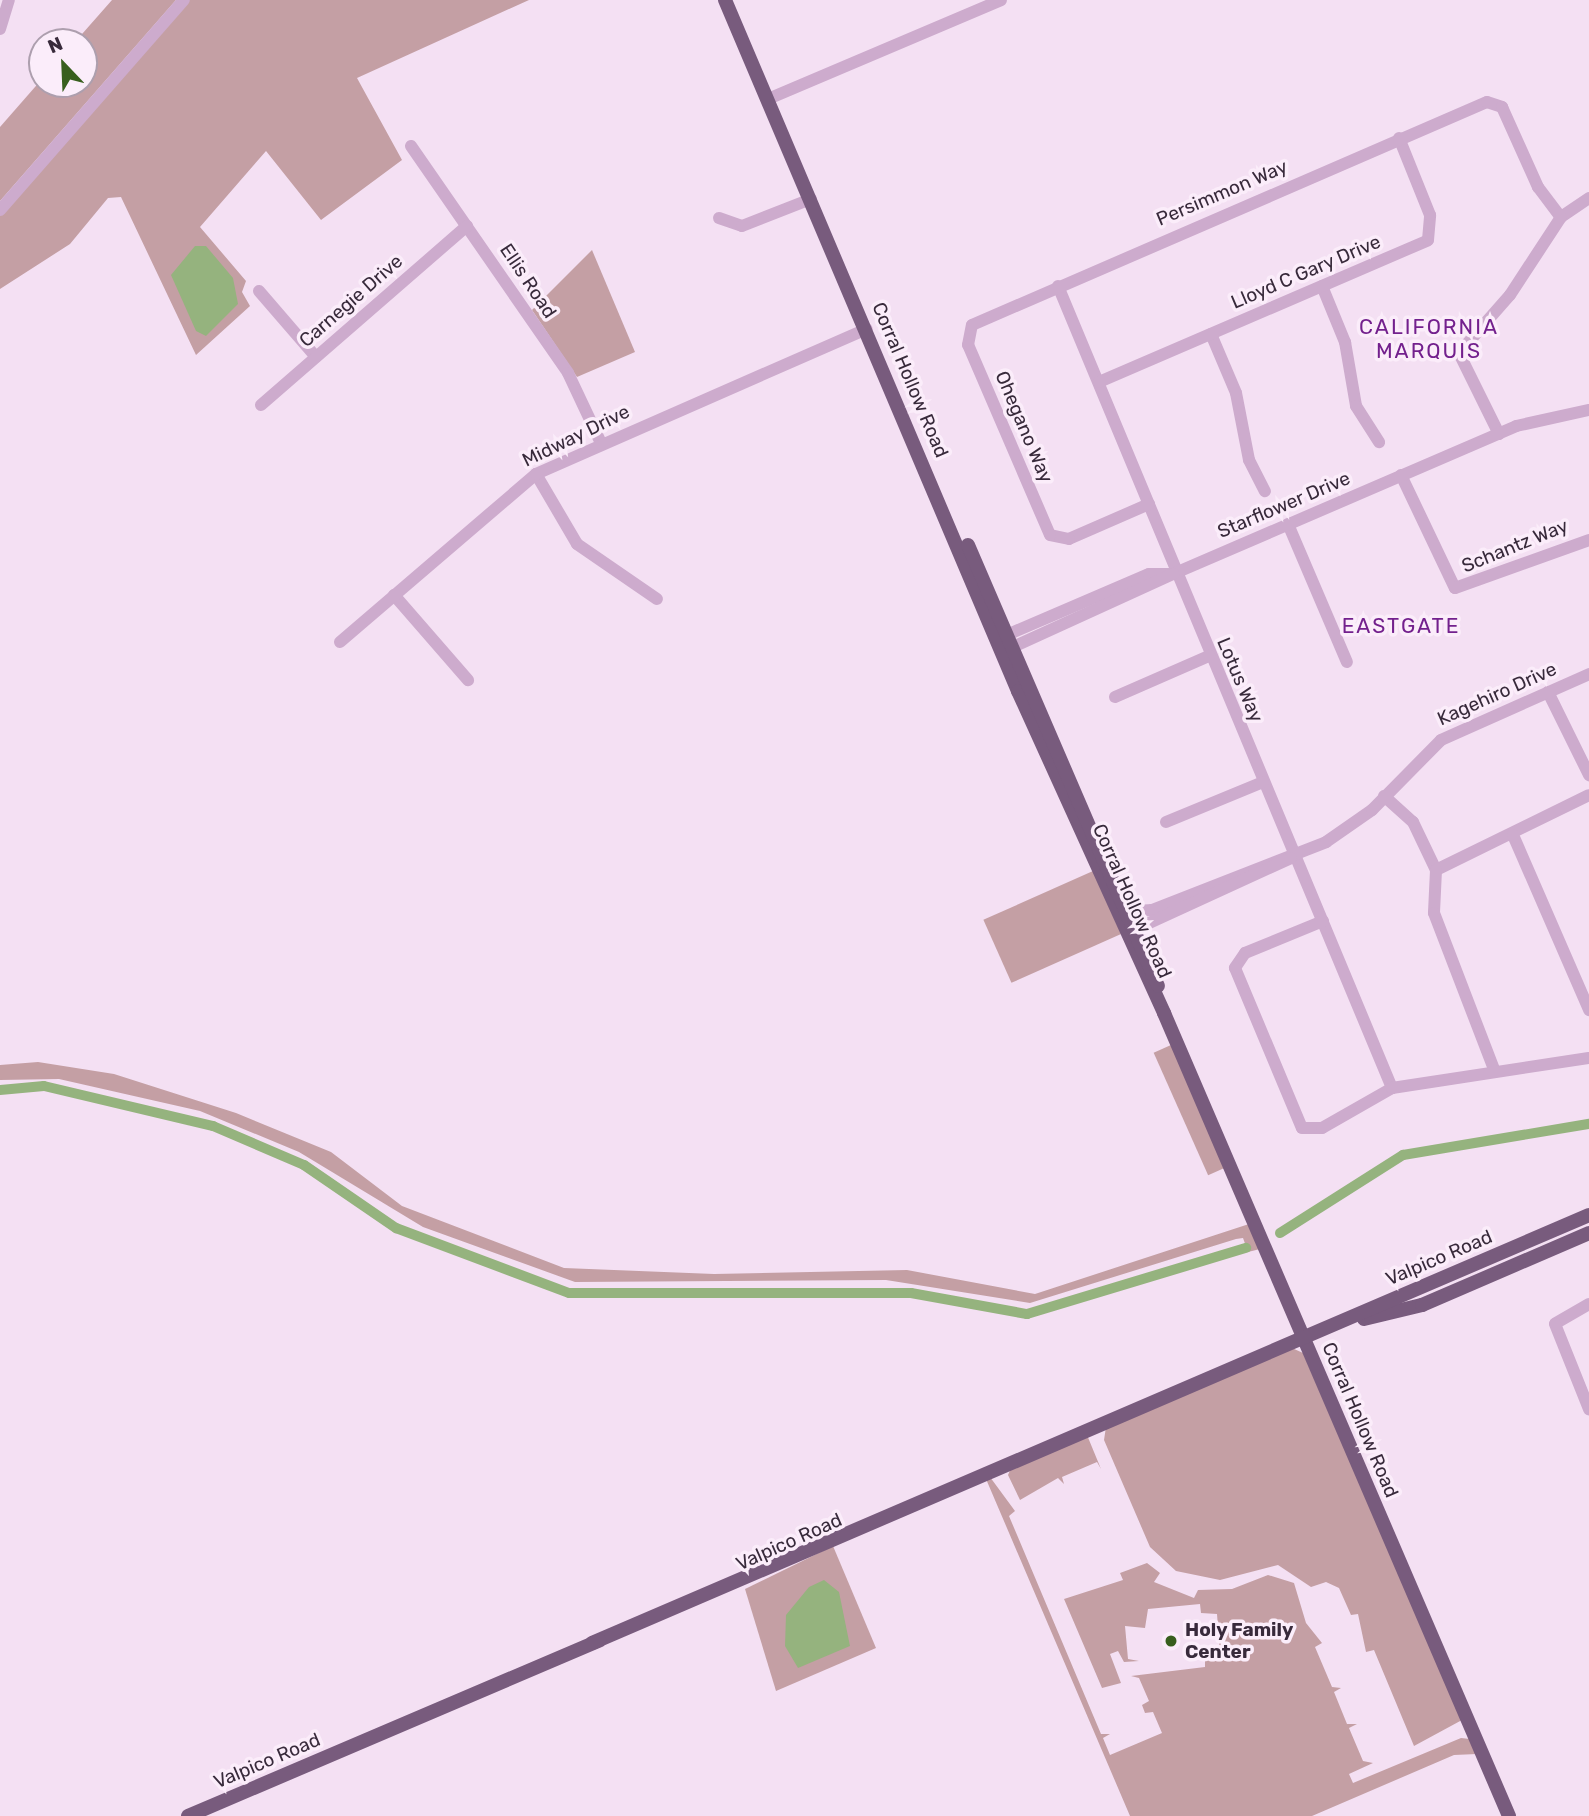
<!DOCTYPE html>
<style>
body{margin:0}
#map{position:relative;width:1589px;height:1816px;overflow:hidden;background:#f4e0f3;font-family:Rubik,sans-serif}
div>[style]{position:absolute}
.green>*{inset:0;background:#c49fa4;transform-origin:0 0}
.water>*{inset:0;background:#95b37e}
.canal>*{height:10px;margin:-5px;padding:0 5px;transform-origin:5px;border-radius:5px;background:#95b37e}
.minor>*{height:12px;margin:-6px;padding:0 6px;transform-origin:6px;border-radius:6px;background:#cdabcd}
.major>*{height:14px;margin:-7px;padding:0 7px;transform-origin:7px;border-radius:7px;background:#785b7d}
.dots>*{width:19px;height:19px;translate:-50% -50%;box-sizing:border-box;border:4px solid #fbedfa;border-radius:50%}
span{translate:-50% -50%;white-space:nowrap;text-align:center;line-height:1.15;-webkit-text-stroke:7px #fbedfa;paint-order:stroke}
.street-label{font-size:19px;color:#382a3b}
.poi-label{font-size:19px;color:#382a3b;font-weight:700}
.left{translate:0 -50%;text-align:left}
.neighbourhood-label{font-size:21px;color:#73208d;letter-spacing:2px}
.north{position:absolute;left:28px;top:28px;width:70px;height:70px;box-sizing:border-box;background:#fbedfa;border:2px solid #ad9fae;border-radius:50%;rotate:337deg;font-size:19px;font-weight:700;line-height:28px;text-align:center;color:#382a3b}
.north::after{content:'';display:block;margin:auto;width:24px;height:32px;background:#385f1e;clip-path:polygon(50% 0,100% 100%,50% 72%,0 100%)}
</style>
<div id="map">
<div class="green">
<div style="clip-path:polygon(112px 0,176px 0,0 201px,0 127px,42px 79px,84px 84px,84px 42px,75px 42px)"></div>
<div style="clip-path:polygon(188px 0,529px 0,357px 78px,402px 160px,321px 220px,266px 151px,200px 227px,246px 281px,242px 292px,250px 306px,196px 355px,121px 197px,108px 198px,70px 244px,0 289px,0 215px)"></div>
<div style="clip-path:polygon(592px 250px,635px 352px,577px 377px,532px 310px)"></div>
<div style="left:1093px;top:871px;width:69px;height:120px;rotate:66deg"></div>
<div style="left:1171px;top:1045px;width:134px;height:19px;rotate:66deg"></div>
<div style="clip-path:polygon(38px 1062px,114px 1074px,236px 1113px,331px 1152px,402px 1206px,564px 1268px,714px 1274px,907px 1270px,1035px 1294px,1249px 1224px,1260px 1249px,1248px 1252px,1243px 1238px,1236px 1239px,1030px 1303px,886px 1280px,575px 1282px,423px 1227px,299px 1152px,200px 1111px,59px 1079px,0 1080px,0 1065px)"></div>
<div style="clip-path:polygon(1292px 1348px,1303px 1353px,1462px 1720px,1414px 1746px,1374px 1650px,1366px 1652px,1358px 1614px,1351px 1615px,1339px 1588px,1326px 1582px,1311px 1587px,1278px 1565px,1220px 1580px,1176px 1571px,1150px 1547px,1104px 1440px,1106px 1427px)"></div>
<div style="clip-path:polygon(1087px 1435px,1101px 1469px,1097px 1462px,1062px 1477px,1064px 1484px,1058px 1478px,1020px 1500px,1008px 1475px,1011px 1468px)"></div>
<div style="clip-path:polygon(990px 1477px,1015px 1511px,1009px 1516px,1101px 1734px,1110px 1734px,1103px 1738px,1110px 1755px,1162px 1733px,1153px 1712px,1145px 1713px,1142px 1705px,1149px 1701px,1139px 1678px,1131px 1676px,1205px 1667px,1205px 1659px,1220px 1654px,1217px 1614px,1201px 1613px,1200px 1604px,1148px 1609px,1145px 1628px,1125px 1626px,1128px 1659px,1139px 1661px,1124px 1662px,1118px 1651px,1110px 1654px,1121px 1683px,1102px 1688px,1064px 1599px,1123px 1580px,1120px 1573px,1147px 1563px,1160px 1573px,1154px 1582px,1194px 1598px,1198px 1590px,1232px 1589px,1268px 1575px,1294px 1583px,1306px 1623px,1322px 1643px,1315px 1647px,1332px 1687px,1341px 1688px,1334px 1692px,1347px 1724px,1357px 1724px,1349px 1728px,1363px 1761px,1373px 1763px,1349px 1774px,1353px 1783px,1461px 1738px,1470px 1739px,1477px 1754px,1454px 1755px,1312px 1816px,1130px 1816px,986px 1479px)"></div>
<div style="clip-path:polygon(833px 1546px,876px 1648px,776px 1691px,745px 1589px)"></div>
</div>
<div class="water">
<div style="clip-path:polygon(195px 246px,206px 246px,233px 278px,238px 304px,206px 336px,196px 331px,171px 275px)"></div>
<div style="clip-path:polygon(824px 1580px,839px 1592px,850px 1646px,798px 1668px,785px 1646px,786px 1615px,809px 1587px)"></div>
</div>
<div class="canal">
<div style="left:0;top:1090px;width:44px;rotate:-5.2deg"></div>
<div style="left:44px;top:1086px;width:174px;rotate:13.3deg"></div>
<div style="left:213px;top:1126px;width:99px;rotate:23.2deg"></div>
<div style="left:304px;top:1165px;width:112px;rotate:34.4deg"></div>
<div style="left:396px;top:1228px;width:185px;rotate:20.6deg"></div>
<div style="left:569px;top:1293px;width:342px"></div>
<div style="left:911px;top:1293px;width:118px;rotate:10.3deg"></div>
<div style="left:1027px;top:1314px;width:229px;rotate:-16.8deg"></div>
<div style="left:1280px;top:1233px;width:146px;rotate:-32.4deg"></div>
<div style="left:1403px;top:1155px;width:189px;rotate:-9.5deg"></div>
</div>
<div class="minor">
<div style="left:0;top:29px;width:30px;rotate:-73deg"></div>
<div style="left:768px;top:99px;width:253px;rotate:-23deg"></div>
<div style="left:411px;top:146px;width:276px;rotate:55.3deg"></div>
<div style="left:568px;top:373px;width:77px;rotate:64.8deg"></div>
<div style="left:0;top:210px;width:279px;rotate:-48.8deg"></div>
<div style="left:719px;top:218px;width:24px;rotate:19deg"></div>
<div style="left:742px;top:226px;width:74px;rotate:-21.4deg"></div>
<div style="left:1058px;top:286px;width:869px;rotate:67.39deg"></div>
<div style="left:1322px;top:286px;width:61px;rotate:67.7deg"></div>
<div style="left:1345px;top:342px;width:65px;rotate:80.2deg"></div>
<div style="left:1356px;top:406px;width:43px;rotate:57.4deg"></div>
<div style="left:259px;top:291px;width:87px;rotate:49.2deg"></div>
<div style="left:1211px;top:334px;width:64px;rotate:67deg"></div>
<div style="left:1236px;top:393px;width:68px;rotate:79deg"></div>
<div style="left:1249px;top:460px;width:35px;rotate:63deg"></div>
<div style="left:1099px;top:382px;width:358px;rotate:-23.3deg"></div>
<div style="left:1428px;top:240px;width:25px;rotate:-85deg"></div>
<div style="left:1430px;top:215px;width:83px;rotate:-111.9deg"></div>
<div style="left:261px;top:405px;width:273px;rotate:-41deg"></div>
<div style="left:1499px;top:434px;width:90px;rotate:-116.3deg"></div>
<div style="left:1459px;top:353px;width:77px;rotate:-48.7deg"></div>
<div style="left:1510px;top:295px;width:93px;rotate:-56.8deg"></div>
<div style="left:1561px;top:217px;width:34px;rotate:-34deg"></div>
<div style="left:536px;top:474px;width:81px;rotate:59.6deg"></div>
<div style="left:577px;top:544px;width:97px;rotate:34.5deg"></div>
<div style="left:1401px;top:475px;width:125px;rotate:64.5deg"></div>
<div style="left:1455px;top:588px;width:142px;rotate:-19.7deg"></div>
<div style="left:1149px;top:504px;width:87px;rotate:156.4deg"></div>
<div style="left:1069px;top:539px;width:19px;rotate:-168deg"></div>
<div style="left:1050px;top:535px;width:207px;rotate:-113.3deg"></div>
<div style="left:968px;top:345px;width:20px;rotate:-79deg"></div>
<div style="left:972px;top:325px;width:561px;rotate:-23.41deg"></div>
<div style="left:1487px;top:102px;width:16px;rotate:18deg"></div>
<div style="left:1502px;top:107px;width:88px;rotate:65.8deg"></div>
<div style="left:1538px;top:187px;width:38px;rotate:53deg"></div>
<div style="left:1288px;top:524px;width:150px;rotate:66.9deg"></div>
<div style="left:394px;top:595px;width:113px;rotate:49deg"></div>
<div style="left:340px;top:642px;width:258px;rotate:-40.6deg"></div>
<div style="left:536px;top:474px;width:361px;rotate:-23.7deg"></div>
<div style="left:1001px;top:644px;width:13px;rotate:-51deg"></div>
<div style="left:1009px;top:634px;width:152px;rotate:-23.2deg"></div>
<div style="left:1149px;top:574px;width:24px"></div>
<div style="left:1173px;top:574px;width:374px;rotate:-23.3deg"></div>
<div style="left:1516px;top:426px;width:75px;rotate:-12.4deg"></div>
<div style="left:1005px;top:645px;width:10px;rotate:6deg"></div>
<div style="left:1015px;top:646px;width:174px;rotate:-24.5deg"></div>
<div style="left:1548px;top:692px;width:93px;rotate:63.7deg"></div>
<div style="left:1115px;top:697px;width:103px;rotate:-23.6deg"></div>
<div style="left:1384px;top:796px;width:39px;rotate:42deg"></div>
<div style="left:1413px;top:822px;width:53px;rotate:64.4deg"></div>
<div style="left:1436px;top:870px;width:170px;rotate:-26.1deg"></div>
<div style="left:1166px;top:822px;width:105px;rotate:-22.4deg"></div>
<div style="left:1513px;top:835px;width:191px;rotate:66.5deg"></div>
<div style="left:1436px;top:870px;width:43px;rotate:92.7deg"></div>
<div style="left:1434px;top:913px;width:170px;rotate:69deg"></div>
<div style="left:1123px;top:901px;width:17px;rotate:36deg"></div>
<div style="left:1137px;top:911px;width:15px;rotate:-4deg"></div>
<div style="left:1152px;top:910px;width:187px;rotate:-21.3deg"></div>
<div style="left:1326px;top:842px;width:56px;rotate:-34.8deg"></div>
<div style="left:1372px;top:810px;width:98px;rotate:-45.4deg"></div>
<div style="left:1441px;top:740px;width:162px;rotate:-24deg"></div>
<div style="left:1323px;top:921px;width:84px;rotate:157.7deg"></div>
<div style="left:1245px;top:953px;width:18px;rotate:124deg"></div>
<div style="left:1235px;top:968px;width:173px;rotate:67.3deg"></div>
<div style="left:1302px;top:1128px;width:20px"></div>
<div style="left:1322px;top:1128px;width:81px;rotate:-29.7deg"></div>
<div style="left:1392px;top:1088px;width:199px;rotate:-8.7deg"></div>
<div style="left:1127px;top:925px;width:10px;rotate:24deg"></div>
<div style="left:1136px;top:929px;width:170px;rotate:-24.6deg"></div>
<div style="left:1589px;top:1304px;width:39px;rotate:150deg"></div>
<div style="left:1555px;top:1324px;width:92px;rotate:68.2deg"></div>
</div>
<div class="major">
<div style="left:725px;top:0;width:751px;rotate:67.02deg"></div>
<div style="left:1018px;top:691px;width:354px;rotate:65.6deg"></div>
<div style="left:1164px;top:1013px;width:874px;rotate:66.75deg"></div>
<div style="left:968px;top:545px;width:480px;rotate:66.7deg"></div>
<div style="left:1364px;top:1319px;width:60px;rotate:-13.6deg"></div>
<div style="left:1422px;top:1305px;width:182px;rotate:-23.3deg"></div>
<div style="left:592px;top:1643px;width:1085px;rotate:-23.23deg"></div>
<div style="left:188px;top:1816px;width:447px;rotate:-23.1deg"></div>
</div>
<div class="dots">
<div style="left:1171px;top:1641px;background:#385f1e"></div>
</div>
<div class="street-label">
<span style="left:1222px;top:193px;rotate:-23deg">Persimmon Way</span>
<span style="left:1306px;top:272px;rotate:-23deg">Lloyd C Gary Drive</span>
<span style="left:528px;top:281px;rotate:56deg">Ellis Road</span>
<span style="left:351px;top:301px;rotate:-41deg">Carnegie Drive</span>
<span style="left:910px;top:380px;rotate:67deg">Corral Hollow Road</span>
<span style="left:1024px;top:427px;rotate:67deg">Ohegano Way</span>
<span style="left:576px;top:436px;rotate:-26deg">Midway Drive</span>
<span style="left:1284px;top:505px;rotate:-23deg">Starflower Drive</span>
<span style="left:1515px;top:546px;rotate:-22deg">Schantz Way</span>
<span style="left:1240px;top:680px;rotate:67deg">Lotus Way</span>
<span style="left:1497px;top:694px;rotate:-24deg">Kagehiro Drive</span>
<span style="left:1132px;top:901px;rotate:66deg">Corral Hollow Road</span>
<span style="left:1439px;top:1258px;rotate:-23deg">Valpico Road</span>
<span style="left:1360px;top:1420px;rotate:67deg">Corral Hollow Road</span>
<span style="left:789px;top:1542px;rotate:-24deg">Valpico Road</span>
<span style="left:267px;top:1761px;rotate:-23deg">Valpico Road</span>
</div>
<div class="poi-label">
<span class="left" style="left:1185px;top:1641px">Holy Family<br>Center</span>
</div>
<div class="neighbourhood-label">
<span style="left:1429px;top:339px">CALIFORNIA<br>MARQUIS</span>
<span style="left:1401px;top:626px">EASTGATE</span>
</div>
<div class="north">N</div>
</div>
